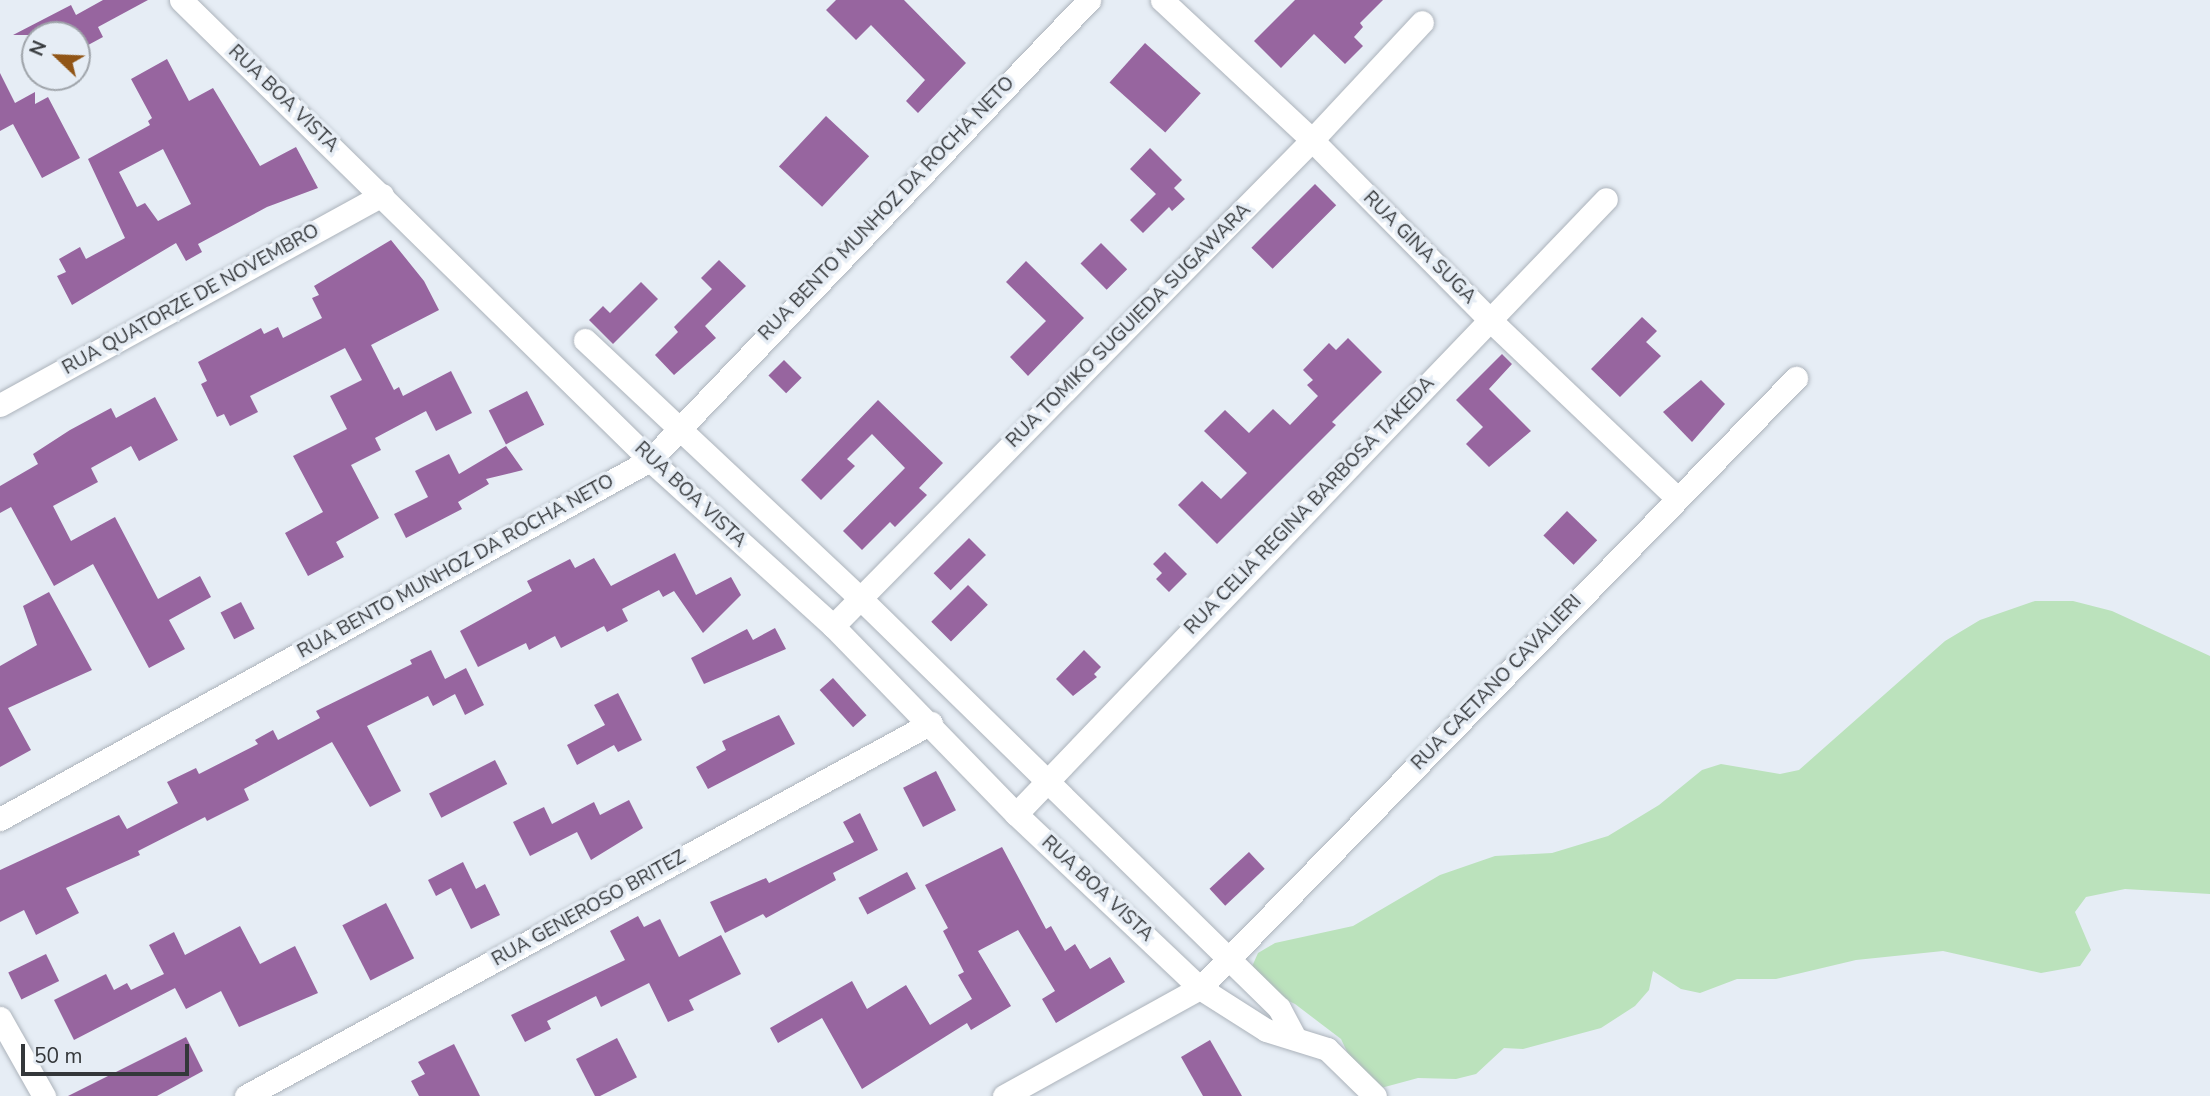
<!DOCTYPE html>
<style>
body{margin:0}
#map{position:relative;width:2210px;height:1096px;overflow:hidden;background:#e6edf5;font-family:"Nunito Sans",sans-serif}
div>[style]{position:absolute}
.green>*{inset:0;background:#bbe2bc}
.building>*{inset:0;background:#97659f;transform-origin:0 0}
.roads{filter:drop-shadow(0 0 2px #acb3bb) drop-shadow(0 0 2px #acb3bb)}
.minor>*{height:23px;margin:-11.5px;padding:0 11.5px;transform-origin:11.5px;border-radius:11.5px;background:#fff}
span{translate:-50% -50%;white-space:nowrap;text-align:center;line-height:1.15;-webkit-text-stroke:7px #e6edf5;paint-order:stroke}
.street-label{font-size:19px;color:#34373a}
.north{position:absolute;left:21px;top:21px;width:70px;height:70px;box-sizing:border-box;background:#e6edf5;border:2px solid #9fa4aa;border-radius:50%;rotate:293deg;font-size:19px;font-weight:700;line-height:28px;text-align:center;color:#34373a}
.north::after{content:'';display:block;margin:auto;width:24px;height:32px;background:#915516;clip-path:polygon(50% 0,100% 100%,50% 72%,0 100%)}
.scale{position:absolute;left:21px;top:1044px;width:168px;height:32px;box-sizing:border-box;border:4px solid #34373a;border-top:0;padding-left:9px;font-size:21px;line-height:24px;white-space:nowrap;color:#34373a;-webkit-text-stroke:5px #e6edf5;paint-order:stroke}
</style>
<div id="map">
<div class="green">
<div style="clip-path:polygon(2035px 601px,2073px 601px,2112px 611px,2210px 656px,2210px 894px,2125px 889px,2086px 897px,2075px 912px,2091px 950px,2080px 966px,2041px 973px,1943px 951px,1856px 960px,1776px 979px,1737px 979px,1700px 993px,1681px 989px,1653px 971px,1649px 990px,1635px 1006px,1601px 1028px,1523px 1049px,1504px 1048px,1476px 1074px,1456px 1079px,1418px 1078px,1381px 1088px,1350px 1058px,1341px 1039px,1295px 1004px,1261px 988px,1250px 971px,1258px 953px,1275px 943px,1353px 926px,1440px 875px,1495px 856px,1552px 853px,1608px 836px,1659px 805px,1702px 770px,1721px 764px,1780px 774px,1799px 770px,1945px 641px,1980px 620px)"></div>
</div>
<div class="building">
<div style="clip-path:polygon(103px 0,148px 0,98px 27px,103px 37px,77px 51px,77px 35px,13px 35px,71px 5px,76px 15px)"></div>
<div style="clip-path:polygon(836px 0,904px 0,966px 63px,918px 113px,906px 101px,925px 80px,871px 25px,856px 40px,826px 10px)"></div>
<div style="clip-path:polygon(1295px 0,1383px 0,1360px 23px,1363px 27px,1354px 37px,1363px 46px,1345px 64px,1314px 34px,1281px 68px,1254px 41px)"></div>
<div style="left:1145px;top:43px;width:75px;height:53px;rotate:42deg"></div>
<div style="clip-path:polygon(evenodd,167px 59px,189px 101px,213px 88px,260px 166px,296px 147px,318px 188px,267px 207px,198px 244px,202px 252px,186px 261px,176px 243px,72px 305px,57px 276px,66px 272px,59px 259px,80px 247px,86px 259px,125px 238px,88px 159px,150px 125px,148px 121px,152px 118px,131px 79px,167px 59px,163px 149px,191px 204px,158px 221px,145px 203px,137px 207px,119px 172px,163px 149px)"></div>
<div style="clip-path:polygon(0 73px,15px 103px,35px 92px,35px 104px,48px 97px,80px 158px,42px 178px,13px 124px,0 131px)"></div>
<div style="left:826px;top:116px;width:59px;height:69px;rotate:43deg"></div>
<div style="clip-path:polygon(1150px 148px,1182px 180px,1174px 188px,1185px 199px,1172px 211px,1169px 207px,1143px 233px,1130px 220px,1156px 194px,1130px 169px)"></div>
<div style="left:1315px;top:184px;width:30px;height:90px;rotate:45deg"></div>
<div style="clip-path:polygon(391px 240px,424px 281px,439px 310px,371px 345px,394px 390px,399px 387px,403px 396px,451px 371px,472px 413px,436px 431px,426px 411px,375px 438px,381px 450px,351px 465px,379px 518px,336px 542px,344px 557px,308px 576px,285px 533px,323px 512px,293px 456px,347px 429px,330px 396px,362px 380px,345px 348px,250px 396px,258px 412px,230px 426px,224px 414px,217px 417px,201px 384px,207px 381px,198px 362px,261px 328px,264px 334px,278px 327px,283px 338px,322px 318px,312px 298px,319px 295px,314px 286px)"></div>
<div style="left:1101px;top:243px;width:37px;height:29px;rotate:45deg"></div>
<div style="clip-path:polygon(719px 260px,746px 286px,705px 326px,716px 338px,674px 375px,655px 355px,678px 332px,674px 327px,712px 289px,701px 278px)"></div>
<div style="clip-path:polygon(1026px 261px,1084px 318px,1028px 376px,1010px 357px,1046px 321px,1006px 282px)"></div>
<div style="clip-path:polygon(641px 282px,658px 299px,613px 344px,589px 320px,603px 306px,610px 313px)"></div>
<div style="clip-path:polygon(1642px 317px,1657px 331px,1646px 342px,1661px 356px,1620px 397px,1591px 369px)"></div>
<div style="clip-path:polygon(1348px 338px,1382px 372px,1332px 422px,1336px 425px,1217px 544px,1178px 505px,1202px 481px,1221px 499px,1247px 473px,1204px 431px,1225px 410px,1249px 433px,1273px 409px,1290px 425px,1318px 396px,1307px 385px,1313px 380px,1303px 370px,1329px 343px,1336px 350px)"></div>
<div style="clip-path:polygon(1502px 354px,1512px 364px,1489px 389px,1531px 431px,1489px 467px,1466px 444px,1483px 427px,1456px 400px)"></div>
<div style="left:784px;top:360px;width:25px;height:22px;rotate:45deg"></div>
<div style="clip-path:polygon(1701px 380px,1725px 404px,1692px 442px,1663px 412px)"></div>
<div style="left:527px;top:391px;width:38px;height:43px;rotate:63deg"></div>
<div style="clip-path:polygon(155px 397px,178px 440px,139px 461px,131px 446px,91px 468px,98px 482px,53px 506px,71px 541px,115px 517px,158px 599px,200px 576px,211px 597px,169px 620px,185px 649px,149px 668px,93px 564px,54px 586px,11px 507px,0 513px,0 486px,38px 464px,33px 454px,70px 430px,111px 408px,116px 418px)"></div>
<div style="clip-path:polygon(878px 400px,943px 463px,919px 488px,927px 495px,895px 527px,890px 522px,862px 550px,843px 531px,905px 468px,872px 434px,847px 459px,855px 466px,821px 500px,801px 480px)"></div>
<div style="clip-path:polygon(506px 446px,523px 470px,486px 479px,489px 484px,458px 502px,462px 509px,406px 538px,394px 514px,428px 497px,415px 471px,449px 454px,459px 474px)"></div>
<div style="left:1567px;top:511px;width:42px;height:34px;rotate:44deg"></div>
<div style="left:969px;top:538px;width:24px;height:50px;rotate:45deg"></div>
<div style="clip-path:polygon(1165px 552px,1187px 574px,1169px 592px,1156px 579px,1162px 573px,1153px 564px)"></div>
<div style="clip-path:polygon(675px 553px,696px 595px,731px 577px,741px 595px,703px 633px,674px 591px,663px 597px,659px 590px,622px 609px,628px 621px,607px 632px,604px 626px,561px 648px,555px 636px,529px 650px,526px 643px,478px 667px,460px 631px,532px 591px,527px 581px,570px 559px,575px 568px,594px 558px,611px 586px)"></div>
<div style="left:968px;top:585px;width:28px;height:52px;rotate:45deg"></div>
<div style="clip-path:polygon(49px 592px,92px 670px,8px 708px,31px 750px,0 767px,0 666px,37px 645px,23px 606px)"></div>
<div style="left:241px;top:602px;width:30px;height:23px;rotate:63deg"></div>
<div style="clip-path:polygon(775px 628px,786px 649px,704px 684px,691px 658px,747px 629px,753px 640px)"></div>
<div style="clip-path:polygon(431px 650px,445px 679px,466px 668px,484px 705px,465px 715px,455px 694px,433px 706px,428px 696px,367px 726px,401px 791px,370px 807px,332px 742px,244px 789px,249px 800px,207px 821px,205px 817px,138px 851px,140px 855px,66px 888px,79px 913px,36px 935px,24px 910px,0 922px,0 870px,119px 815px,127px 829px,178px 803px,167px 782px,196px 768px,199px 774px,258px 744px,255px 740px,273px 730px,278px 740px,320px 718px,316px 711px,412px 664px,410px 660px)"></div>
<div style="clip-path:polygon(1084px 650px,1101px 667px,1094px 674px,1097px 677px,1073px 696px,1056px 679px)"></div>
<div style="left:833px;top:678px;width:50px;height:18px;rotate:48deg"></div>
<div style="clip-path:polygon(618px 693px,642px 740px,618px 752px,614px 745px,577px 765px,567px 745px,605px 725px,594px 705px)"></div>
<div style="clip-path:polygon(779px 715px,795px 744px,708px 789px,696px 767px,726px 750px,722px 741px)"></div>
<div style="left:495px;top:760px;width:27px;height:74px;rotate:63deg"></div>
<div style="left:936px;top:771px;width:44px;height:37px;rotate:63deg"></div>
<div style="clip-path:polygon(629px 800px,643px 828px,591px 860px,577px 832px,530px 856px,513px 822px,544px 807px,552px 824px,594px 802px,600px 815px)"></div>
<div style="clip-path:polygon(860px 813px,878px 850px,833px 873px,836px 880px,766px 918px,763px 914px,725px 933px,710px 902px,766px 878px,769px 883px,854px 842px,843px 822px)"></div>
<div style="clip-path:polygon(1002px 847px,1046px 929px,1051px 926px,1065px 951px,1075px 944px,1090px 969px,1110px 957px,1125px 982px,1056px 1023px,1042px 999px,1055px 991px,1018px 930px,978px 951px,1011px 1006px,971px 1030px,967px 1023px,862px 1089px,822px 1018px,778px 1043px,770px 1028px,852px 981px,867px 1009px,906px 985px,930px 1025px,972px 999px,958px 975px,964px 972px,943px 931px,948px 928px,925px 885px)"></div>
<div style="left:1249px;top:852px;width:23px;height:54px;rotate:47deg"></div>
<div style="clip-path:polygon(463px 862px,476px 889px,485px 884px,500px 915px,471px 929px,451px 888px,436px 896px,428px 880px)"></div>
<div style="left:907px;top:872px;width:19px;height:55px;rotate:62deg"></div>
<div style="left:386px;top:903px;width:62px;height:49px;rotate:63deg"></div>
<div style="clip-path:polygon(638px 916px,644px 927px,660px 919px,679px 957px,721px 935px,741px 974px,689px 1000px,694px 1010px,668px 1022px,649px 983px,601px 1007px,596px 996px,547px 1021px,551px 1029px,525px 1042px,511px 1015px,625px 960px,610px 931px)"></div>
<div style="clip-path:polygon(240px 926px,260px 964px,295px 946px,318px 993px,239px 1027px,221px 991px,186px 1009px,175px 988px,74px 1040px,54px 1000px,106px 974px,114px 990px,127px 983px,131px 990px,164px 974px,149px 945px,174px 932px,185px 955px)"></div>
<div style="left:46px;top:954px;width:30px;height:42px;rotate:64deg"></div>
<div style="clip-path:polygon(186px 1037px,203px 1071px,157px 1096px,68px 1096px)"></div>
<div style="left:617px;top:1038px;width:44px;height:46px;rotate:63deg"></div>
<div style="clip-path:polygon(1210px 1040px,1242px 1096px,1203px 1096px,1181px 1057px)"></div>
<div style="clip-path:polygon(454px 1044px,480px 1096px,419px 1096px,411px 1081px,425px 1074px,418px 1062px)"></div>
</div>
<div class="roads">
<div class="minor">
<div style="left:181px;top:0;width:657px;rotate:44.44deg"></div>
<div style="left:650px;top:460px;width:247px;rotate:42.2deg"></div>
<div style="left:833px;top:626px;width:262px;rotate:45.8deg"></div>
<div style="left:1016px;top:814px;width:253px;rotate:43.4deg"></div>
<div style="left:1200px;top:988px;width:78px;rotate:32.5deg"></div>
<div style="left:1266px;top:1030px;width:64px;rotate:17.3deg"></div>
<div style="left:1327px;top:1049px;width:67px;rotate:44.4deg"></div>
<div style="left:1162px;top:0;width:205px;rotate:43deg"></div>
<div style="left:1312px;top:140px;width:252px;rotate:45.3deg"></div>
<div style="left:1489px;top:319px;width:258px;rotate:43.6deg"></div>
<div style="left:585px;top:340px;width:377px;rotate:43.2deg"></div>
<div style="left:860px;top:598px;width:586px;rotate:44.38deg"></div>
<div style="left:1279px;top:1008px;width:34px;rotate:62deg"></div>
<div style="left:0;top:405px;width:436px;rotate:-28.8deg"></div>
<div style="left:833px;top:626px;width:682px;rotate:-45.42deg"></div>
<div style="left:1312px;top:140px;width:161px;rotate:-47deg"></div>
<div style="left:1016px;top:814px;width:852px;rotate:-46.19deg"></div>
<div style="left:0;top:819px;width:743px;rotate:-28.91deg"></div>
<div style="left:650px;top:460px;width:636px;rotate:-46.34deg"></div>
<div style="left:0;top:1018px;width:90px;rotate:60.6deg"></div>
<div style="left:246px;top:1096px;width:780px;rotate:-28.57deg"></div>
<div style="left:1004px;top:1096px;width:224px;rotate:-28.9deg"></div>
<div style="left:1200px;top:988px;width:853px;rotate:-45.67deg"></div>
</div>
</div>
<div class="street-label">
<span style="left:283px;top:99px;rotate:44deg">RUA BOA VISTA</span>
<span style="left:887px;top:209px;rotate:-46deg">RUA BENTO MUNHOZ DA ROCHA NETO</span>
<span style="left:1419px;top:248px;rotate:45deg">RUA GINA SUGA</span>
<span style="left:191px;top:300px;rotate:-29deg">RUA QUATORZE DE NOVEMBRO</span>
<span style="left:1129px;top:326px;rotate:-45deg">RUA TOMIKO SUGUIEDA SUGAWARA</span>
<span style="left:690px;top:495px;rotate:43deg">RUA BOA VISTA</span>
<span style="left:1310px;top:506px;rotate:-46deg">RUA CELIA REGINA BARBOSA TAKEDA</span>
<span style="left:456px;top:567px;rotate:-29deg">RUA BENTO MUNHOZ DA ROCHA NETO</span>
<span style="left:1497px;top:683px;rotate:-46deg">RUA CAETANO CAVALIERI</span>
<span style="left:1097px;top:889px;rotate:43deg">RUA BOA VISTA</span>
<span style="left:589px;top:909px;rotate:-29deg">RUA GENEROSO BRITEZ</span>
</div>
<div class="north">N</div>
<div class="scale">50 m</div>
</div>
